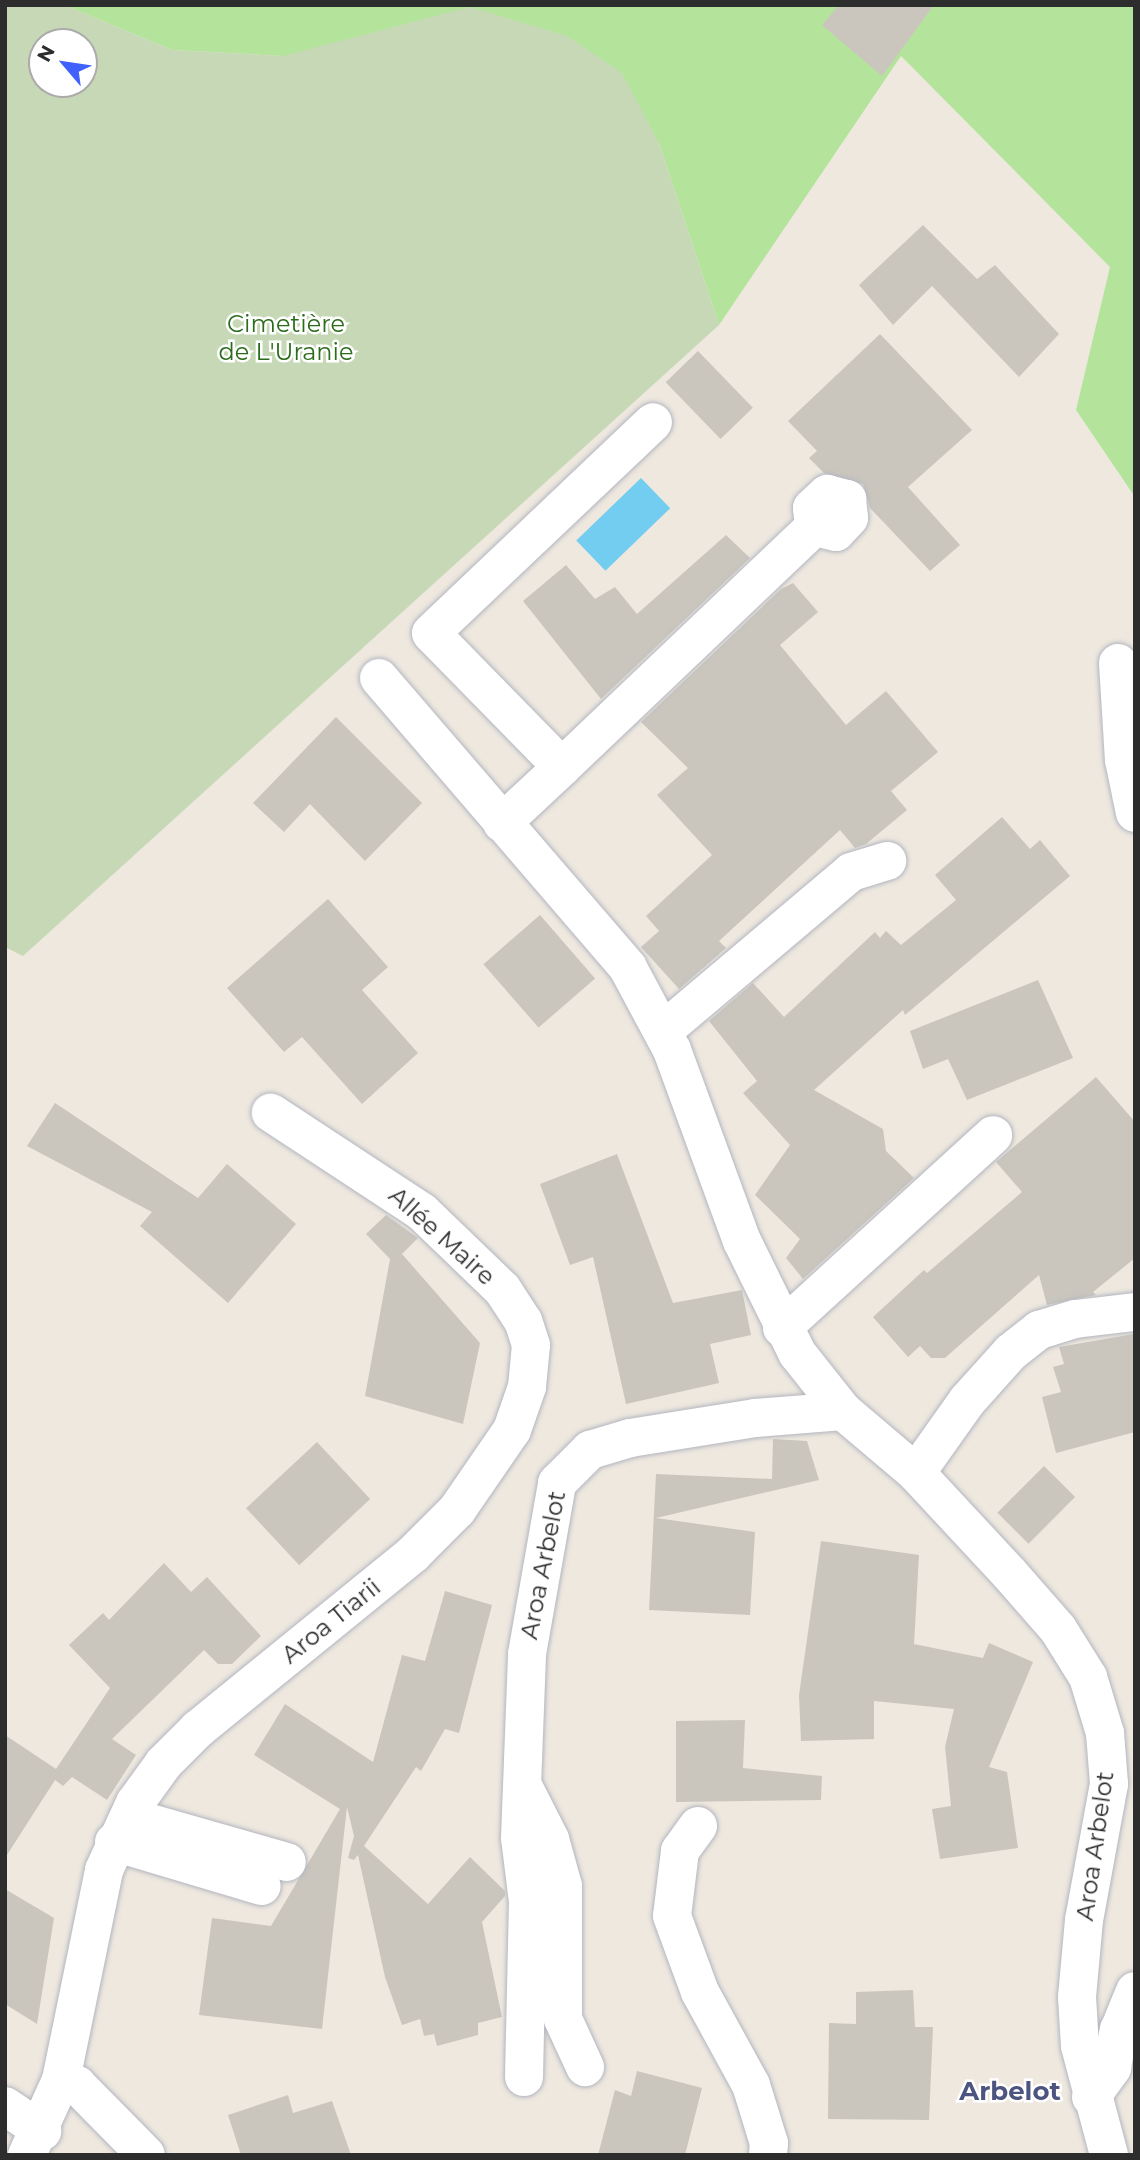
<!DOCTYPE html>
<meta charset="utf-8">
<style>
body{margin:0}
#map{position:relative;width:1140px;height:2160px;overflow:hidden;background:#eee8df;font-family:Montserrat,sans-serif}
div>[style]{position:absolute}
.green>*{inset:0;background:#b4e49c}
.cemetery>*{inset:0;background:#c7d8b6}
.water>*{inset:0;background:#73cdf0;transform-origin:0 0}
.building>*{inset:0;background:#cac6be;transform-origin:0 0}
.roads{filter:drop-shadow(0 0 2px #b3b6c0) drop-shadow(0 0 2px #b3b6c0)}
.minor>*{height:38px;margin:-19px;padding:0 19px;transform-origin:19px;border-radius:19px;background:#fff}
span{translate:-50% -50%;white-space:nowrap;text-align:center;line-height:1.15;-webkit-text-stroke:5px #fff;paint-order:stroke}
.park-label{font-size:24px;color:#2b6c1b}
.street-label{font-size:24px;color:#2d2d2d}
.neighbourhood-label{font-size:26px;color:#4c557f;font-weight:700}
.frame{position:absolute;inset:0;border:7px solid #2d2d2d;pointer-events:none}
.north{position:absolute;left:28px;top:28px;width:70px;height:70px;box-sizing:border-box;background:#fff;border:2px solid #ababab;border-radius:50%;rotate:299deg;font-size:19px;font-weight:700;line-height:28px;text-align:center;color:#2d2d2d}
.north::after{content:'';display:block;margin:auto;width:24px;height:32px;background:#4061fb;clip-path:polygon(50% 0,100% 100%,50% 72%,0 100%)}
</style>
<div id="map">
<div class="green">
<div style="clip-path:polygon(64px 5px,1135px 5px,1135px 497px,1076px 410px,1110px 267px,901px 56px,719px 325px,659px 143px,283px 56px,172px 50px)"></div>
</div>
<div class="cemetery">
<div style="clip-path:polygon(evenodd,5px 5px,64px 5px,172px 50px,283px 56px,470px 7px,567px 36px,622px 73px,659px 143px,719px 325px,23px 956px,5px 947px,5px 5px,42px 42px,84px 42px,84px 84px,42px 84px,42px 42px)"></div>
</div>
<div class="water">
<div style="left:641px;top:478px;width:42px;height:90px;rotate:46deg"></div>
</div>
<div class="building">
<div style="clip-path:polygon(839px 5px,934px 5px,882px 76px,822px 25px)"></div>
<div style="clip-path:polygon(923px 225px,977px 279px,995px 265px,1059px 334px,1019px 377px,932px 286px,893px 325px,859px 285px)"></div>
<div style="clip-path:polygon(880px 334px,972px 430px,908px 487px,960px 545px,930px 571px,870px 508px,863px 484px,824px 473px,809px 458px,817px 451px,788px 421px)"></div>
<div style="left:698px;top:351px;width:79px;height:45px;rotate:46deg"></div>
<div style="clip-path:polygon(726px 535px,750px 558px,601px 699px,523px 601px,566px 565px,595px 599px,615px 587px,637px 614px)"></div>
<div style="clip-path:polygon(793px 583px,818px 612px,780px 645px,846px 725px,886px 691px,938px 752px,891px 791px,907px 810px,866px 844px,855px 848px,840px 830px,719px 941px,726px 948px,679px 989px,641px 947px,659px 931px,646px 916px,712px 855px,657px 795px,688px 768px,641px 722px,781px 589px)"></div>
<div style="clip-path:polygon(336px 717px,422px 803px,365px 861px,310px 804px,284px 832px,253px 803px)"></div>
<div style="clip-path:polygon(1002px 817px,1030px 849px,1040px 840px,1070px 876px,905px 1015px,903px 1010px,814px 1090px,883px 1129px,886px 1151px,914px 1178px,803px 1279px,786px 1258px,800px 1239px,755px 1195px,790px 1145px,743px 1093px,757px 1081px,709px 1021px,753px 983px,784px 1017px,875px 932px,880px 938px,886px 931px,901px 945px,956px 900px,935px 875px)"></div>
<div style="clip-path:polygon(328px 899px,388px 967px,362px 990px,418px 1053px,362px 1104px,302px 1037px,284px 1052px,227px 988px)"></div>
<div style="left:540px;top:915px;width:84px;height:75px;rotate:49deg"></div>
<div style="clip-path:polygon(1038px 980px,1073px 1058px,967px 1100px,948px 1059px,923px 1069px,910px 1031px)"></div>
<div style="clip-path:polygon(1096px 1077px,1135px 1122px,1135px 1258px,1093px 1292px,1096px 1295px,1047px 1305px,1039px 1275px,945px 1358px,931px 1358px,920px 1346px,908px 1357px,873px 1317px,924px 1270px,927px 1273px,1022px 1192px,996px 1162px)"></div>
<div style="clip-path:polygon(55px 1103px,198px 1198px,227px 1164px,296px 1224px,228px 1303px,140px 1226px,152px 1212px,27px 1146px)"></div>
<div style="clip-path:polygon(617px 1154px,673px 1303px,742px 1290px,751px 1335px,710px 1344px,719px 1383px,626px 1404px,593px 1257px,570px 1265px,540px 1184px)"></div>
<div style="clip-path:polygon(386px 1215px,418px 1238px,402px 1254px,480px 1343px,463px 1424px,365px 1396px,390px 1259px,366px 1234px)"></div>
<div style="clip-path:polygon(1134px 1334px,1135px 1432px,1056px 1453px,1042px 1397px,1061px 1392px,1053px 1367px,1064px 1364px,1059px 1347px)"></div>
<div style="clip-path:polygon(773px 1439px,807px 1441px,819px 1480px,656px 1518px,755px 1532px,750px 1615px,649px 1610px,656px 1474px,772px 1479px)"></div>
<div style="left:317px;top:1442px;width:78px;height:97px;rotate:47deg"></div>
<div style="left:1044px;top:1466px;width:44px;height:66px;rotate:45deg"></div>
<div style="clip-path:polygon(821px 1541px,919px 1555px,914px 1644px,983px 1658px,989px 1643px,1033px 1662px,989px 1767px,1007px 1772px,1018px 1848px,940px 1859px,932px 1809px,951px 1806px,945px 1747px,954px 1709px,874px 1701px,874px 1739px,801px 1741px,799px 1695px)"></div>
<div style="clip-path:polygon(164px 1563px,191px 1592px,207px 1577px,261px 1636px,232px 1664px,218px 1664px,204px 1650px,112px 1739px,136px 1755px,107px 1800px,72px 1777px,63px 1786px,55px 1780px,5px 1858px,5px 1735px,56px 1769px,110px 1688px,69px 1645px,103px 1613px,109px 1620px)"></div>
<div style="clip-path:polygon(445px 1591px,492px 1605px,459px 1733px,445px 1729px,421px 1771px,416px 1767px,364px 1846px,428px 1904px,470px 1857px,505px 1891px,505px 1896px,482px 1922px,502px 2017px,478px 2023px,478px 2035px,437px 2046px,434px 2034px,424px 2036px,420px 2019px,402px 2025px,385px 1977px,358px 1855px,354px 1860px,348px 1858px,354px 1836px,347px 1807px,322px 2029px,199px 2015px,212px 1918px,271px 1926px,340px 1809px,254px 1755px,285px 1704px,373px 1762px,402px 1655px,425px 1661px)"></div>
<div style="clip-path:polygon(745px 1720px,743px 1768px,822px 1776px,821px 1800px,676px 1802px,676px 1721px)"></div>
<div style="clip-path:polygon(5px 1889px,54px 1918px,37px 2024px,5px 2004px)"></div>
<div style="clip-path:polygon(913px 1990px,915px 2027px,933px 2027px,929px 2120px,828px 2119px,829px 2023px,856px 2024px,856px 1992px)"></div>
<div style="clip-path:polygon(637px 2071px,702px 2088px,685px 2155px,598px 2155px,615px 2090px,631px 2096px)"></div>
<div style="clip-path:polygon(288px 2095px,293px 2113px,332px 2101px,351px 2155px,241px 2155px,228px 2115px)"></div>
</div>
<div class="roads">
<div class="minor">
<div style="left:827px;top:494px;width:21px;rotate:14deg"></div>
<div style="left:847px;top:499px;width:19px;rotate:84deg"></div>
<div style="left:849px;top:518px;width:19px;rotate:133deg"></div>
<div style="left:836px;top:532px;width:23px;rotate:-167deg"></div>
<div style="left:814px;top:527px;width:19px;rotate:-96deg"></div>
<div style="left:812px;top:508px;width:21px;rotate:-43deg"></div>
<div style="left:1118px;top:663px;width:97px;rotate:86.5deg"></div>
<div style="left:1124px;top:760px;width:54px;rotate:78.3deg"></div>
<div style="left:379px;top:678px;width:382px;rotate:49.3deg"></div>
<div style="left:628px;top:968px;width:93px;rotate:61.8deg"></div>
<div style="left:672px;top:1050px;width:203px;rotate:69.9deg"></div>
<div style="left:742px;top:1241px;width:125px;rotate:63.8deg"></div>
<div style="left:797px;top:1353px;width:74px;rotate:51.6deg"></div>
<div style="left:843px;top:1411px;width:96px;rotate:40.3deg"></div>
<div style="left:916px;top:1473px;width:137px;rotate:47.1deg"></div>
<div style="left:1009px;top:1573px;width:74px;rotate:48.8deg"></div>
<div style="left:1058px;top:1629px;width:57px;rotate:58deg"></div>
<div style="left:1088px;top:1677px;width:59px;rotate:73.1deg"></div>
<div style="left:1105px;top:1733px;width:51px;rotate:85.5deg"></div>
<div style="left:1109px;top:1784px;width:138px;rotate:100.4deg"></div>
<div style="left:1084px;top:1920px;width:77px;rotate:95.2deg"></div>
<div style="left:1077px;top:1997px;width:49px;rotate:86.5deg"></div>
<div style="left:1080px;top:2046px;width:113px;rotate:75.1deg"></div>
<div style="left:562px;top:767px;width:348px;rotate:-43.6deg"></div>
<div style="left:502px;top:823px;width:82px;rotate:-43deg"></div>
<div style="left:562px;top:767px;width:187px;rotate:-134.4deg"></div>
<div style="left:431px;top:633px;width:306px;rotate:-43.5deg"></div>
<div style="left:663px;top:1031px;width:246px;rotate:-40.2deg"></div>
<div style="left:851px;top:872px;width:38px;rotate:-17deg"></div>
<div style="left:782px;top:1328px;width:286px;rotate:-42.4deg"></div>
<div style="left:916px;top:1473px;width:88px;rotate:-54.7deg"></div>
<div style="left:967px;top:1401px;width:66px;rotate:-48.1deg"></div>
<div style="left:1011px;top:1352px;width:36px;rotate:-38deg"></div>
<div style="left:1039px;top:1330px;width:38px;rotate:-17deg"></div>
<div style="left:1075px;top:1319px;width:60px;rotate:-6.7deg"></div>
<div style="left:524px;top:1788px;width:57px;rotate:63deg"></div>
<div style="left:550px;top:1839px;width:49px;rotate:74.5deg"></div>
<div style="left:563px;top:1886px;width:133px;rotate:90deg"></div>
<div style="left:563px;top:2019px;width:53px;rotate:65.4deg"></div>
<div style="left:129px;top:1817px;width:164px;rotate:15.9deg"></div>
<div style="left:698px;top:1826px;width:31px;rotate:126deg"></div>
<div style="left:680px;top:1851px;width:65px;rotate:97deg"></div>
<div style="left:672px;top:1916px;width:81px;rotate:69.8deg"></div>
<div style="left:700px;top:1992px;width:106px;rotate:61.3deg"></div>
<div style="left:751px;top:2085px;width:61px;rotate:72.8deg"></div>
<div style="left:769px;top:2143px;width:12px;rotate:95deg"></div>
<div style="left:114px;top:1842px;width:154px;rotate:16.6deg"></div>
<div style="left:524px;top:2077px;width:175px;rotate:-88.7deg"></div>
<div style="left:528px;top:1902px;width:64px;rotate:-97.1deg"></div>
<div style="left:520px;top:1838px;width:184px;rotate:-87.8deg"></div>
<div style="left:527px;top:1654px;width:174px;rotate:-80deg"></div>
<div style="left:557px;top:1483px;width:47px;rotate:-45deg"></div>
<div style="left:590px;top:1450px;width:42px;rotate:-16.7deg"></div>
<div style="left:630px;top:1438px;width:127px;rotate:-9.1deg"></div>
<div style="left:755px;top:1418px;width:88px;rotate:-4.5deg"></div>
<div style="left:61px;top:2080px;width:17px;rotate:17deg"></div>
<div style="left:77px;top:2085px;width:98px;rotate:45.4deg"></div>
<div style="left:1091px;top:2097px;width:36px;rotate:-54deg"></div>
<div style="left:1112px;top:2068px;width:39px;rotate:-80deg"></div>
<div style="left:1119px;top:2030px;width:42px;rotate:-67.7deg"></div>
<div style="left:5px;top:2106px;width:45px;rotate:34deg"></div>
<div style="left:27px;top:2155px;width:82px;rotate:-65.6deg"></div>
<div style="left:61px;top:2080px;width:214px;rotate:-78.4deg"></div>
<div style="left:104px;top:1870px;width:74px;rotate:-65.2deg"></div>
<div style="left:135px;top:1803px;width:49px;rotate:-54.1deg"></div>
<div style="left:164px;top:1763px;width:48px;rotate:-45deg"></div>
<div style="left:198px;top:1729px;width:277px;rotate:-39.1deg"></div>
<div style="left:413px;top:1554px;width:62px;rotate:-45deg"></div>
<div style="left:457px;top:1510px;width:97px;rotate:-55.5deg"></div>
<div style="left:512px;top:1430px;width:46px;rotate:-70.8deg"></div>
<div style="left:527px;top:1387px;width:42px;rotate:-84.6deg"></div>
<div style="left:531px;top:1345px;width:25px;rotate:-108deg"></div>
<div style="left:523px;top:1321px;width:38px;rotate:-123deg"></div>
<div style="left:502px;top:1289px;width:111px;rotate:-136.1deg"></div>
<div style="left:422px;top:1212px;width:181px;rotate:-146.7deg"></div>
</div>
</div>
<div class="park-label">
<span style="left:286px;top:338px">Cimetière<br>de L'Uranie</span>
</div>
<div class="street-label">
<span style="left:442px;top:1236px;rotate:42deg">Allée Maire</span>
<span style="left:543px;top:1565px;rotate:-79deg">Aroa Arbelot</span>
<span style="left:331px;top:1621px;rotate:-39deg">Aroa Tiarii</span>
<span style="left:1095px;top:1846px;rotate:-82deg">Aroa Arbelot</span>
</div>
<div class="neighbourhood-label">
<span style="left:1010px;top:2092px">Arbelot</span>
</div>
<div class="frame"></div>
<div class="north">N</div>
</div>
